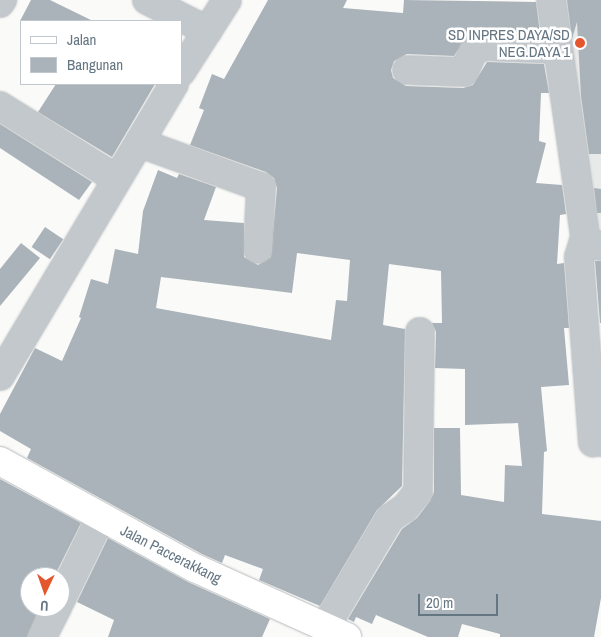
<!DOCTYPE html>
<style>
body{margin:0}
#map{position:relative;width:601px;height:637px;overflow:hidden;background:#fafaf8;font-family:"Archivo Narrow",sans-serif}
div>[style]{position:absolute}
.built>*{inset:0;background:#e8e9e9}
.building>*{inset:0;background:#aab3b9;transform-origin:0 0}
.roads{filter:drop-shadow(0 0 1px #b5babe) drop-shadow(0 0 1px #b5babe)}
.minor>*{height:28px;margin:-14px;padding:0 14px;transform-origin:14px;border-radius:14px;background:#c3c8cc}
.major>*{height:28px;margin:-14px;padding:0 14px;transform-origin:14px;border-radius:14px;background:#fff}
.dots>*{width:14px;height:14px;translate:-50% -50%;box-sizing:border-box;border:2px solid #fff;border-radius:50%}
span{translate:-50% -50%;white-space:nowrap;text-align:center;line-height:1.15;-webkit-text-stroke:5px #fff;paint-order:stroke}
.poi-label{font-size:15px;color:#657683}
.right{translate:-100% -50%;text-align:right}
.street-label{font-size:15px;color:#657683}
.legend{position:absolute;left:20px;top:20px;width:162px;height:65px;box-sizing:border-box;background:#fff;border:1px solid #c1c8cd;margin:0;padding:6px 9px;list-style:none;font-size:15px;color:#657683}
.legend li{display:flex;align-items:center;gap:10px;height:25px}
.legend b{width:25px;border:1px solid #c1c8cd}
.north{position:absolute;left:20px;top:567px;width:50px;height:50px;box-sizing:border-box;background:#fff;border:1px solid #c1c8cd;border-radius:50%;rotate:183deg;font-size:14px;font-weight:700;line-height:20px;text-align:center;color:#657683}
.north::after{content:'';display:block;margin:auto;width:18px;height:22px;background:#e4572e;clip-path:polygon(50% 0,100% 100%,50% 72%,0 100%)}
.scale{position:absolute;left:418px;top:594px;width:80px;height:22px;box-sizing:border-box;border:2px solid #657683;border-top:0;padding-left:6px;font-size:15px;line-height:18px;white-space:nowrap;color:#657683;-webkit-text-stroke:4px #fff;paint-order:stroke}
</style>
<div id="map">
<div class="built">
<div style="clip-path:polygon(558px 0,601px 0,601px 252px)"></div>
</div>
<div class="building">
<div style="clip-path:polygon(31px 0,50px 0,93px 21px,20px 21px)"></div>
<div style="clip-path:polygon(evenodd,268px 0,347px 0,343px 8px,403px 13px,404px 0,536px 2px,540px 33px,483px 30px,465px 39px,454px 56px,407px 54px,394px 61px,391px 70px,393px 78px,406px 86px,463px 88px,473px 85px,487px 62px,544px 64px,549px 93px,541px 93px,539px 141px,546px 143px,536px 183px,562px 185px,566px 214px,560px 215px,557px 264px,564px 263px,569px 328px,564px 328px,569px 385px,541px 387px,547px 451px,544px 452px,542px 514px,601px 521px,601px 598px,594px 637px,500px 637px,500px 634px,462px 624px,458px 637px,428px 637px,376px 615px,372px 624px,356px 617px,354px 622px,348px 619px,402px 529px,417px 518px,430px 501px,434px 492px,434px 428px,460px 428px,461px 495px,504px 502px,505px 465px,522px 466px,518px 423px,465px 425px,465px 369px,435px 368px,436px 332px,432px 323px,442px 323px,441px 271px,389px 264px,383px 325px,405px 329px,402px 486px,377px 510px,320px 606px,259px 580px,263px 569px,225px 555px,222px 563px,202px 554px,27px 458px,31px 449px,0 431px,0 414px,35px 348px,62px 361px,81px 318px,79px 317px,91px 279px,108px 284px,115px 249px,138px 254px,143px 211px,158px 170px,177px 178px,179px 174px,216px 187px,204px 220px,244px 223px,244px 257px,258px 265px,271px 257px,277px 188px,274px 178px,266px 172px,190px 145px,204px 110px,199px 108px,212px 74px,224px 79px,268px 0,297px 253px,350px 260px,347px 301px,336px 300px,331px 340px,156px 308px,161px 277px,292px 293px,297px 253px)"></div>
<div style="clip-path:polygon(567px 0,601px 0,601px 154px,589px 154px,581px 96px,577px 22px,572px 39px)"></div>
<div style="clip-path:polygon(56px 84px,155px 84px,112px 157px,38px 112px)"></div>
<div style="clip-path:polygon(0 124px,92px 182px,79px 200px,0 148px)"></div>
<div style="clip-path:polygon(594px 188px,601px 189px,601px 213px,597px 213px)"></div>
<div style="left:45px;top:227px;width:22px;height:24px;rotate:34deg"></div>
<div style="clip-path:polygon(21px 243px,40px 258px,0 306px,0 269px)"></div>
<div style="clip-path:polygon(595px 261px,601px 261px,601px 323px,600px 323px)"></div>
<div style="clip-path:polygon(0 479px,81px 523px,54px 577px,30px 577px,30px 607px,40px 607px,27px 637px,0 637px)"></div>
<div style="clip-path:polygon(108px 538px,188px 582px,270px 619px,262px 637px,108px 637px,114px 620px,77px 602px)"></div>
</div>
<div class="roads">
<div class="minor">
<div style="left:147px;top:0;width:68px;rotate:26.9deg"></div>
<div style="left:551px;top:0;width:239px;rotate:81.8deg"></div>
<div style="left:585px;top:237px;width:9px;rotate:54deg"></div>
<div style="left:590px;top:244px;width:11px;rotate:10deg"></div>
<div style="left:0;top:3px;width:4px;rotate:-56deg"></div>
<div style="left:407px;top:70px;width:57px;rotate:2deg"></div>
<div style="left:464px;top:72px;width:22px;rotate:-66deg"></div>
<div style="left:473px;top:52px;width:12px;rotate:-31deg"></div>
<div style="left:483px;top:46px;width:74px;rotate:2.3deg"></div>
<div style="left:181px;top:72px;width:85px;rotate:-57.4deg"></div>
<div style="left:0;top:106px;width:138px;rotate:32deg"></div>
<div style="left:140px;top:143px;width:129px;rotate:20deg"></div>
<div style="left:261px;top:187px;width:62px;rotate:92.8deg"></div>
<div style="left:585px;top:237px;width:21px;rotate:107deg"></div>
<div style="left:579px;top:257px;width:186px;rotate:85.7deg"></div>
<div style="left:593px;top:442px;width:8px"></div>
<div style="left:0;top:376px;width:340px;rotate:-59.2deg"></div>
<div style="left:60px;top:601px;width:93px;rotate:-64deg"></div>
<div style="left:325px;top:627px;width:127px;rotate:-59.2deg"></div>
<div style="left:390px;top:518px;width:18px;rotate:-34deg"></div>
<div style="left:405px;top:508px;width:21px;rotate:-51deg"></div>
<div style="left:418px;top:492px;width:160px;rotate:-89.3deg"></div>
<div style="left:42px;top:637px;width:34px;rotate:-63deg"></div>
</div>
<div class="major">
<div style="left:0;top:461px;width:222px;rotate:28.8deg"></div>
<div style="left:195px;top:568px;width:167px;rotate:24.4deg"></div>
</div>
</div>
<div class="dots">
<div style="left:580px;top:43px;background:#e4572e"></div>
</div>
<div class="poi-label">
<span class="right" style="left:570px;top:43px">SD INPRES DAYA/SD<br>NEG.DAYA 1</span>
</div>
<div class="street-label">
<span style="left:171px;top:554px;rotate:27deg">Jalan Paccerakkang</span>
</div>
<ul class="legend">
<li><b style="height:6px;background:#fff"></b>Jalan</li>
<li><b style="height:14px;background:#aab3b9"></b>Bangunan</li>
</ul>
<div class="north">U</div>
<div class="scale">20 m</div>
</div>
